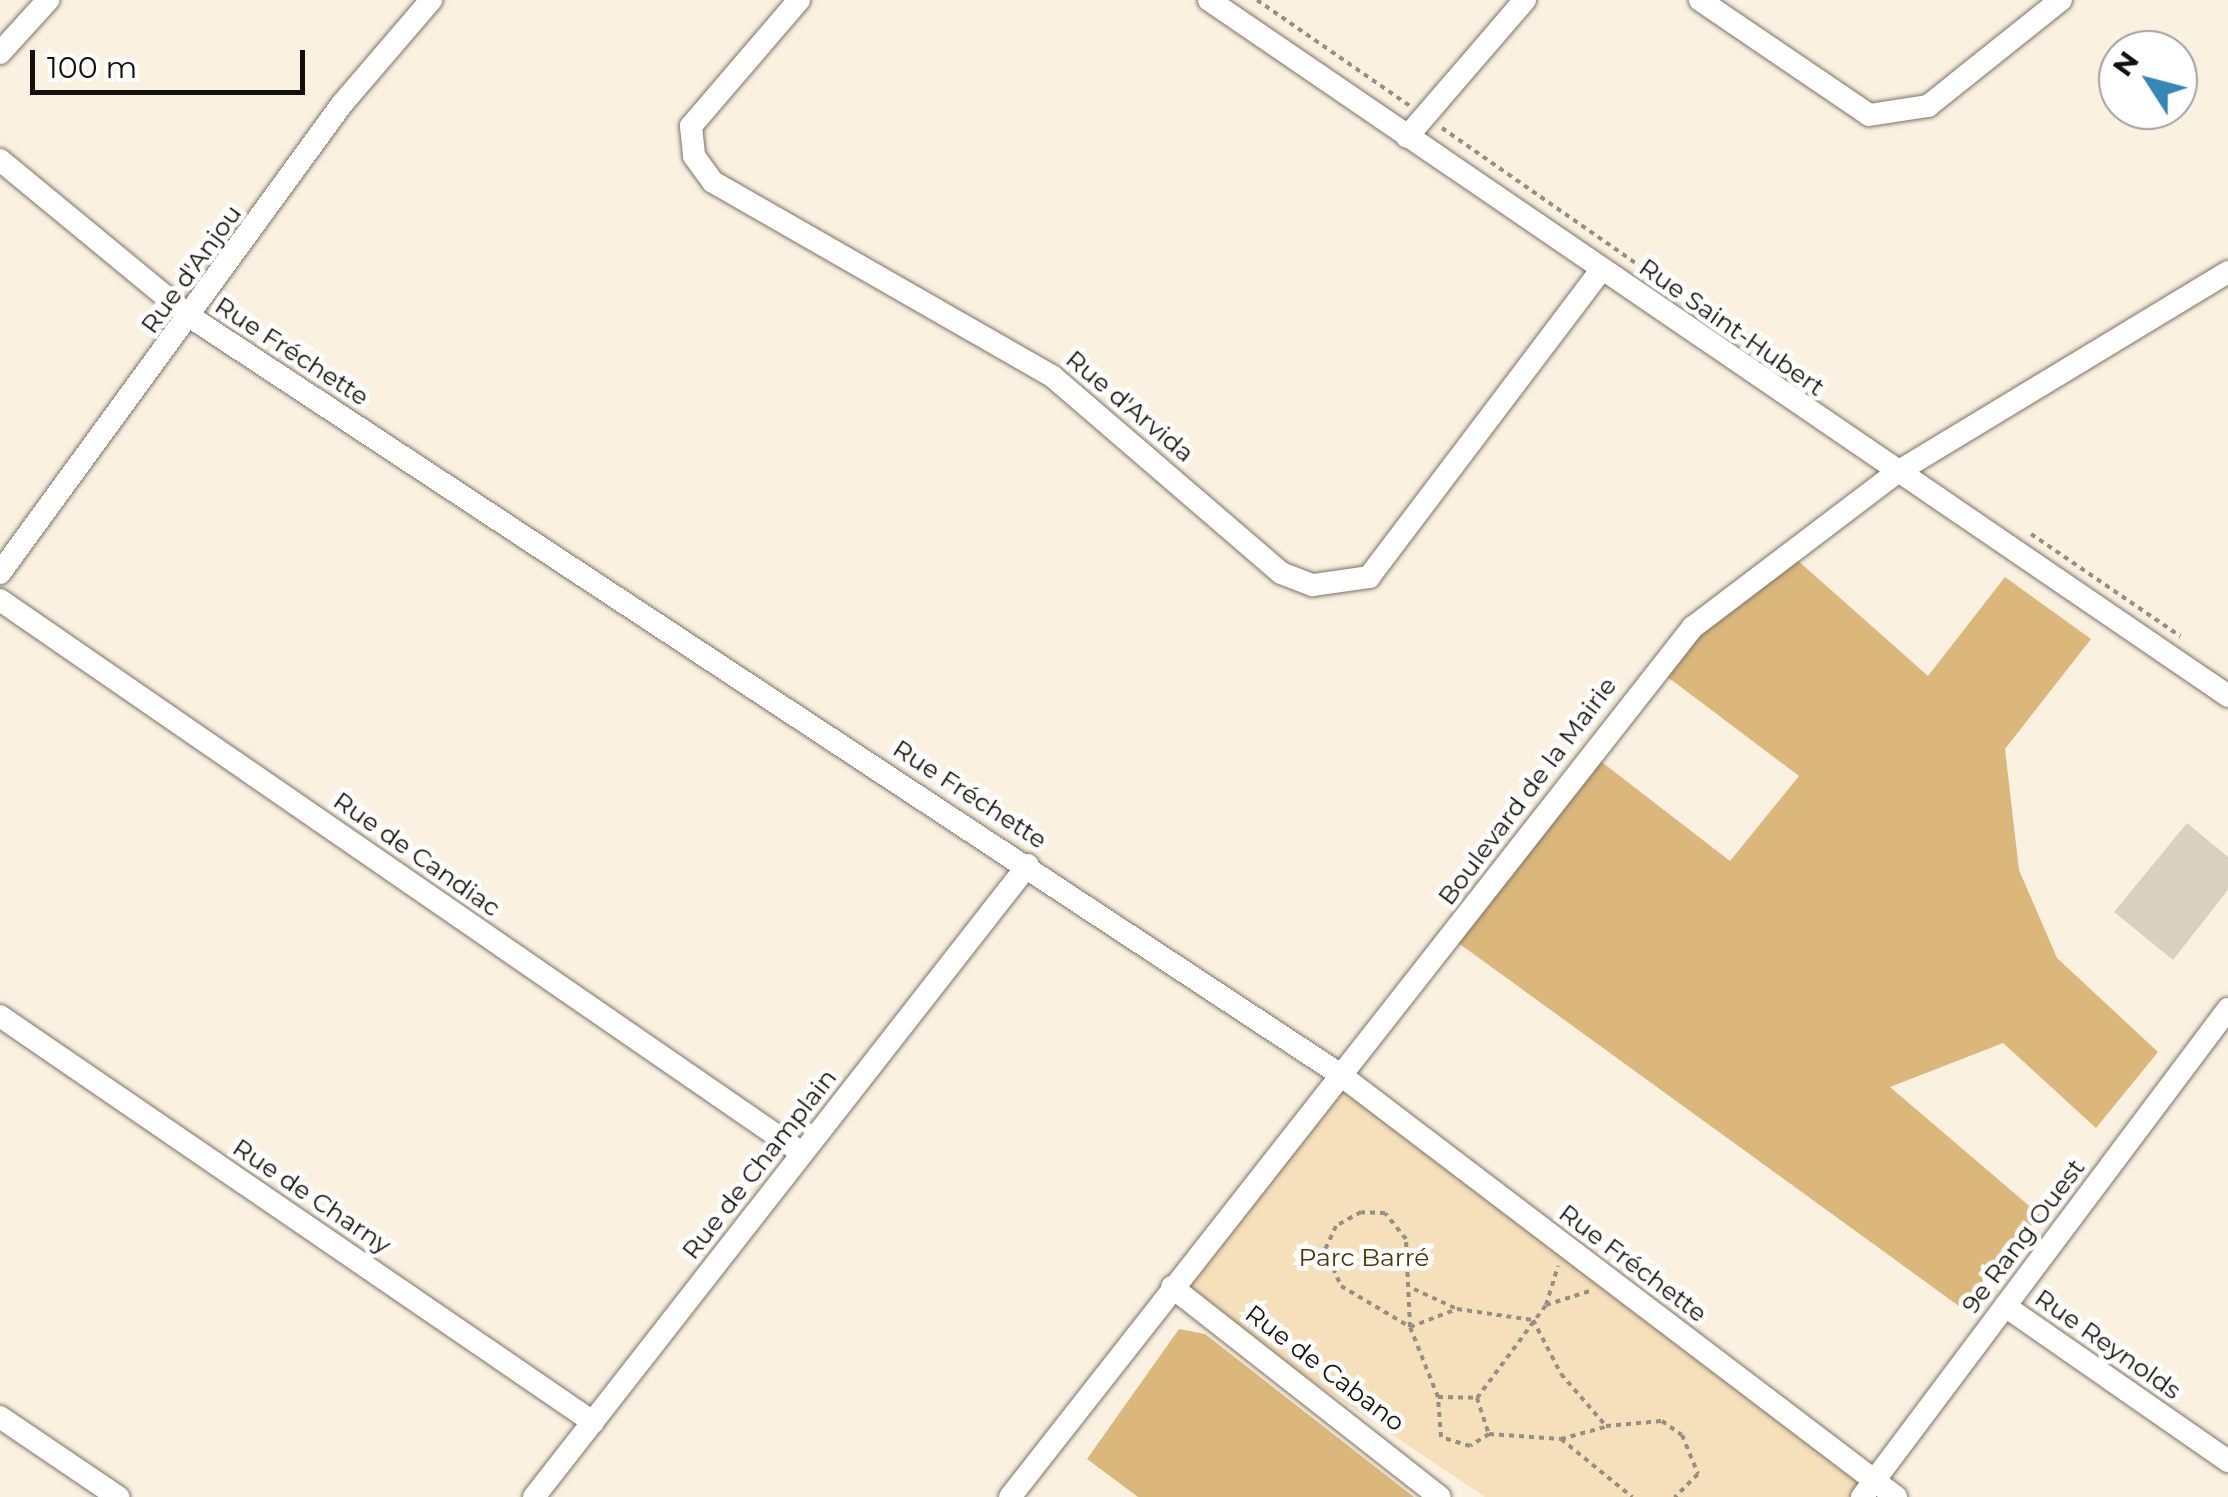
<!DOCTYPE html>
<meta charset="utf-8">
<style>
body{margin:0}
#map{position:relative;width:2228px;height:1497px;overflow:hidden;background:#fbf1e1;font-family:Montserrat,sans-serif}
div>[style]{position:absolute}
.green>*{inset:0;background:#f6dfbb}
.forest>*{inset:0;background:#dcb77c}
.building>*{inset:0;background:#dad0c1}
.path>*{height:4px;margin-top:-2px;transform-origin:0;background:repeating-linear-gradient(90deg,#968f84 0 5px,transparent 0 10px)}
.roads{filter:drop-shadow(0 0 2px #7c7365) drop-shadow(0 0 2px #7c7365)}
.minor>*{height:22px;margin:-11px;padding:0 11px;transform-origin:11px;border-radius:11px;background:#fff}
span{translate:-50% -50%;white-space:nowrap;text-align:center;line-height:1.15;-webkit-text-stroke:9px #fff;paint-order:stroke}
.street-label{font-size:25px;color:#13100b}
.park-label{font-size:25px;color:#4f3604}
.north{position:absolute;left:2098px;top:30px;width:100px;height:100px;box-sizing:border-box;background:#fff;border:2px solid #a19f9d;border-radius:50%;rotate:306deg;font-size:28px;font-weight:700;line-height:40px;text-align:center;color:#13100b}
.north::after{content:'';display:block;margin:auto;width:35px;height:45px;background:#3487b7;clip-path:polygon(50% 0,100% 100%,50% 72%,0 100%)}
.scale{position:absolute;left:30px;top:50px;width:275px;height:45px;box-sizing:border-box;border:5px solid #13100b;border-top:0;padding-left:12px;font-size:30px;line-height:35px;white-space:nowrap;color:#13100b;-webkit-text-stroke:8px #fff;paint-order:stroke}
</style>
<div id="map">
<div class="green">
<div style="clip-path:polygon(1338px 1073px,1873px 1481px,1859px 1497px,1485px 1497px,1172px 1287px)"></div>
</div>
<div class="forest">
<div style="clip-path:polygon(1787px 551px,1928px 676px,2005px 577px,2091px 639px,2005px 749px,2019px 870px,2057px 958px,2158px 1052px,2096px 1128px,2003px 1043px,1890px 1087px,2040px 1215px,1963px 1309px,1450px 937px,1590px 753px,1730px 861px,1799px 776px,1657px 669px)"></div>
<div style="clip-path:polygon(1179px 1329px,1205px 1334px,1414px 1497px,1138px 1497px,1087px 1459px)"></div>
</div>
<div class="building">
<div style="clip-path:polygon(2187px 823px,2228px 857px,2228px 890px,2173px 960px,2114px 912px)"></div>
</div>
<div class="path">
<div style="left:1257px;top:0;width:186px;rotate:34.7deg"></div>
<div style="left:1442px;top:128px;width:351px;rotate:34.9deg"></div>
<div style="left:2031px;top:534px;width:181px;rotate:34.4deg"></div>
<div style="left:1414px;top:1289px;width:45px;rotate:24.9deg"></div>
<div style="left:1546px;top:1305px;width:41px;rotate:-72.9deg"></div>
<div style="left:1438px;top:1397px;width:75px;rotate:-111.8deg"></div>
<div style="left:1410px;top:1327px;width:88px;rotate:-92.6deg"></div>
<div style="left:1406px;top:1239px;width:33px;rotate:-129deg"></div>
<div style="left:1385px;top:1213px;width:24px;rotate:-178deg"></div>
<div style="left:1361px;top:1212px;width:29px;rotate:151deg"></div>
<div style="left:1336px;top:1226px;width:26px;rotate:115deg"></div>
<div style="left:1325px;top:1250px;width:39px;rotate:66deg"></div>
<div style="left:1341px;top:1286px;width:80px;rotate:30.7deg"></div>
<div style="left:1410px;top:1327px;width:50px;rotate:-21deg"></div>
<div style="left:1457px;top:1309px;width:77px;rotate:8.2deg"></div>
<div style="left:1533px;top:1320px;width:61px;rotate:62.6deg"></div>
<div style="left:1561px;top:1374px;width:69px;rotate:49.1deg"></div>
<div style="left:1606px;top:1426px;width:56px;rotate:-5.1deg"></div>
<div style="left:1662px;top:1421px;width:24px;rotate:35deg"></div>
<div style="left:1682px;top:1435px;width:42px;rotate:67.7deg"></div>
<div style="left:1698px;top:1474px;width:33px;rotate:135deg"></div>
<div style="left:1477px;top:1398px;width:38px;rotate:72deg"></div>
<div style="left:1489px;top:1434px;width:22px;rotate:148deg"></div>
<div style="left:1470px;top:1446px;width:30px;rotate:-163deg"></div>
<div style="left:1441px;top:1437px;width:40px;rotate:-94.3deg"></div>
<div style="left:1438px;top:1397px;width:39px;rotate:1deg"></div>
<div style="left:1477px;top:1398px;width:116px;rotate:-53.4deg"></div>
<div style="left:1546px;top:1305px;width:46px;rotate:-17.7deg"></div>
<div style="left:1489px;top:1434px;width:72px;rotate:4deg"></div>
<div style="left:1561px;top:1439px;width:92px;rotate:39.2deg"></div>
<div style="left:1561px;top:1439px;width:46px;rotate:-15.3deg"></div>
</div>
<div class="roads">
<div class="minor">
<div style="left:799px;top:0;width:166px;rotate:130.6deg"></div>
<div style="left:691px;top:126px;width:30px;rotate:84deg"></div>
<div style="left:694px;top:156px;width:32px;rotate:54deg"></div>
<div style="left:713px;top:182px;width:391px;rotate:29.8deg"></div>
<div style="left:1052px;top:376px;width:302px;rotate:40.7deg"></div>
<div style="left:1281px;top:573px;width:34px;rotate:21deg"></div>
<div style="left:1313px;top:585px;width:57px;rotate:-8.1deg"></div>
<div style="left:1369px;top:577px;width:385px;rotate:-52.9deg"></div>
<div style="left:1209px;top:0;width:1234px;rotate:34.33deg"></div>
<div style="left:1700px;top:0;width:204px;rotate:34.2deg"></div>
<div style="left:1869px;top:115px;width:60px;rotate:-8.7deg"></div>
<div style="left:1928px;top:106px;width:170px;rotate:-38.6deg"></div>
<div style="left:0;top:53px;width:72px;rotate:-47.8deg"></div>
<div style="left:1407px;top:137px;width:181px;rotate:-49.3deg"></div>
<div style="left:0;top:160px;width:249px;rotate:39.5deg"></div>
<div style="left:192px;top:318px;width:1372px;rotate:33.38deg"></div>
<div style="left:1338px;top:1073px;width:701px;rotate:37.23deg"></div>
<div style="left:0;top:573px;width:580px;rotate:-53.9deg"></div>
<div style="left:342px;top:104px;width:137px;rotate:-49.4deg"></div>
<div style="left:0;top:600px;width:974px;rotate:34.59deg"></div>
<div style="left:0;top:1016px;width:719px;rotate:34.4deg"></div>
<div style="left:1172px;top:1287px;width:340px;rotate:38.1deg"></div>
<div style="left:2005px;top:1306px;width:272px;rotate:34.8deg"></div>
<div style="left:0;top:1417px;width:143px;rotate:34.1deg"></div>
<div style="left:534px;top:1497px;width:802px;rotate:-51.99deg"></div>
<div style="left:1010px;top:1497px;width:1106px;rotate:-51.87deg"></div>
<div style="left:1693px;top:627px;width:255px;rotate:-37.2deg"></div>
<div style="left:1896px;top:473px;width:388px;rotate:-31.2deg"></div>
<div style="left:1862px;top:1497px;width:610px;rotate:-53.13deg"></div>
</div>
</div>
<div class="street-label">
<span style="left:191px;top:269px;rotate:-54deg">Rue d'Anjou</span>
<span style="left:1732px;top:327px;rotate:35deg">Rue Saint-Hubert</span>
<span style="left:292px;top:351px;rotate:33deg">Rue Fréchette</span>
<span style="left:1130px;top:406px;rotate:40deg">Rue d'Arvida</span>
<span style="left:1527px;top:791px;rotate:-53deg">Boulevard de la Mairie</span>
<span style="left:970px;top:794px;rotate:33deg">Rue Fréchette</span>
<span style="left:417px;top:854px;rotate:35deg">Rue de Candiac</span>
<span style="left:759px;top:1164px;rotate:-52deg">Rue de Champlain</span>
<span style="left:312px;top:1196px;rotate:34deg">Rue de Charny</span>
<span style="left:2023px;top:1236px;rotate:-53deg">9e Rang Ouest</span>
<span style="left:1633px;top:1263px;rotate:37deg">Rue Fréchette</span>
<span style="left:2108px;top:1344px;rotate:35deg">Rue Reynolds</span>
<span style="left:1325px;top:1368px;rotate:37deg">Rue de Cabano</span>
</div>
<div class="park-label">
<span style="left:1364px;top:1257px">Parc Barré</span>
</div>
<div class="north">N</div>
<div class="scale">100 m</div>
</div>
